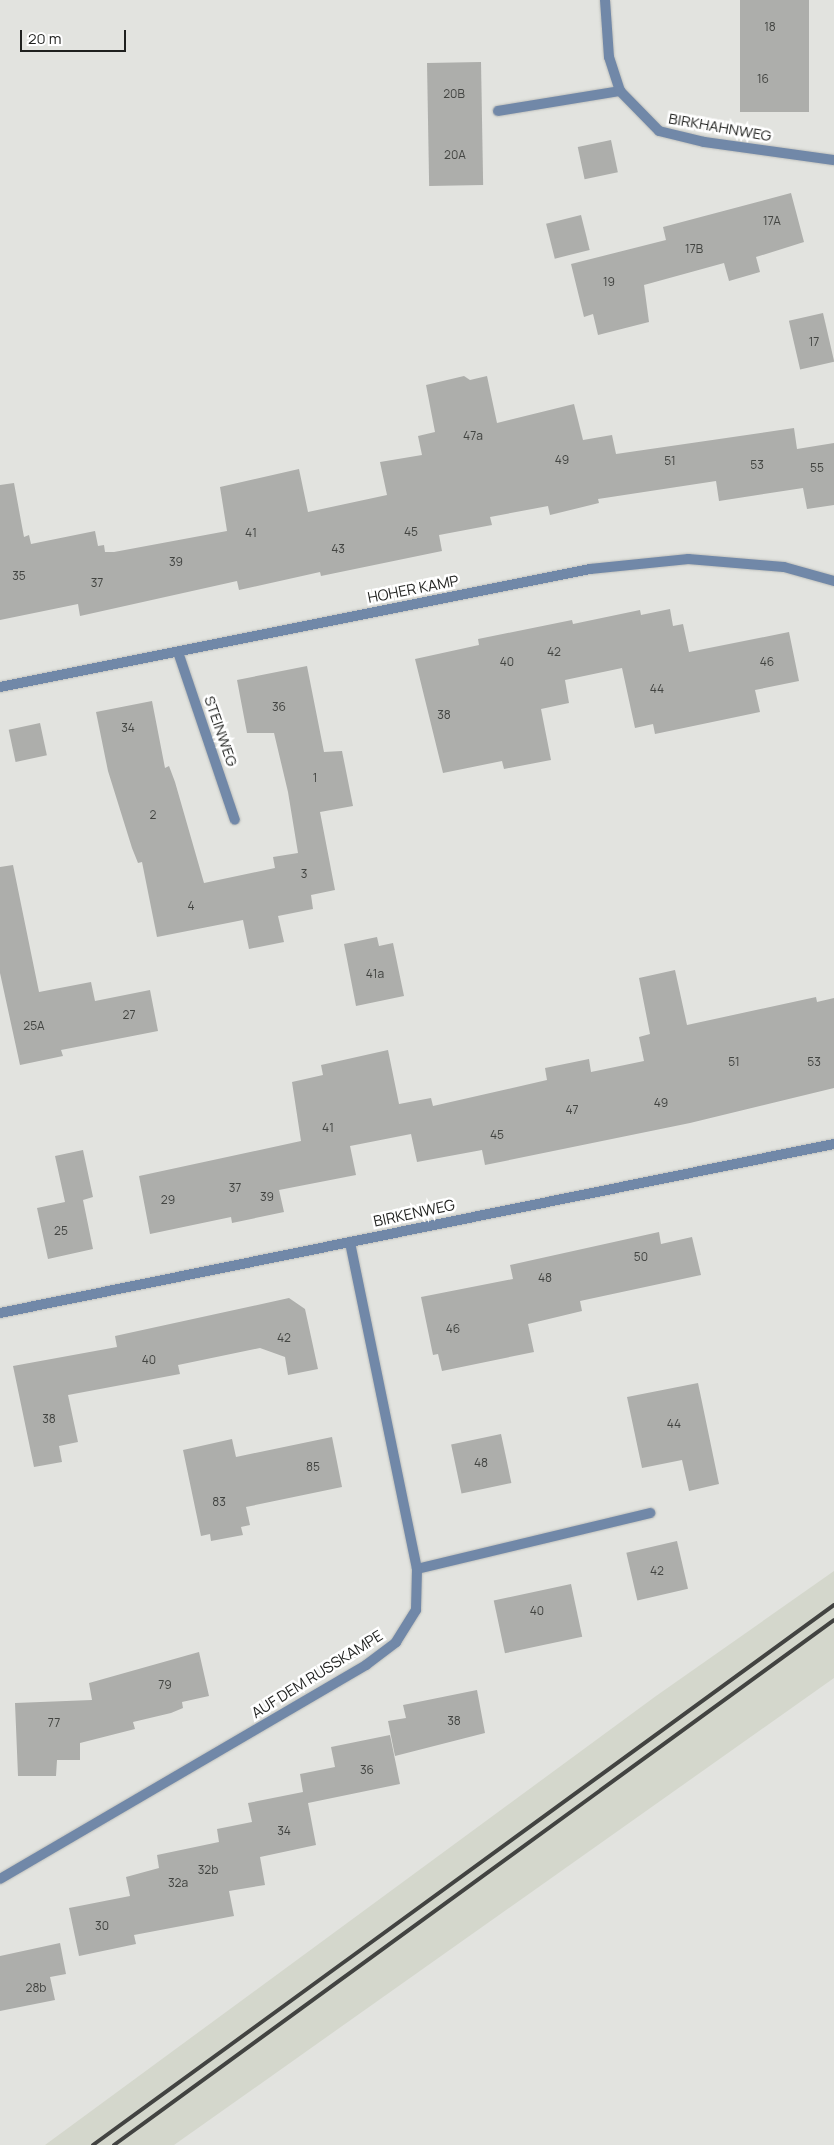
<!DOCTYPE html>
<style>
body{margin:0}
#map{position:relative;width:834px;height:2145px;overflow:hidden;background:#e2e3df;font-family:Manrope,sans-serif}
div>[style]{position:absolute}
.built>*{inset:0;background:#d4d7cc}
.building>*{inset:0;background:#adaeab;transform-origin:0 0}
.roads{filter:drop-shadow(0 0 1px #bfc0bc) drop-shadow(0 0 1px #bfc0bc)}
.service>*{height:10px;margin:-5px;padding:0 5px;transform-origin:5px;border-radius:5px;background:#7188a8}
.minor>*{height:10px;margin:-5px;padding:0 5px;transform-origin:5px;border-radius:5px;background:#7188a8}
.rail>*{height:4px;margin:-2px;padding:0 2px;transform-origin:2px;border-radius:2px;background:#424341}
span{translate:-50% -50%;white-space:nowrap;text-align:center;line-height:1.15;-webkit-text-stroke:5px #fff;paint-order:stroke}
.number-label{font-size:12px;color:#424441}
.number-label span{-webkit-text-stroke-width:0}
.street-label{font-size:15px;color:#1f201e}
.scale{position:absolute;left:20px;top:30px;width:106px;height:22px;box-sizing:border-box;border:2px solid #1f201e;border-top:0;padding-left:6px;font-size:15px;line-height:18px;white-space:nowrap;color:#1f201e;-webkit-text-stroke:4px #fff;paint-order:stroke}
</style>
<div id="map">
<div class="built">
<div style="clip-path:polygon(834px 1571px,834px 1678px,174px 2145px,45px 2145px,656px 1696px)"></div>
</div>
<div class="building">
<div style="left:740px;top:0;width:69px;height:112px"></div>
<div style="left:481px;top:62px;width:123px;height:54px;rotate:89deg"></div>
<div style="left:611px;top:140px;width:33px;height:34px;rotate:78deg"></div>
<div style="clip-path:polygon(791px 193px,804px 242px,756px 257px,760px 272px,729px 281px,724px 263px,644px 285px,649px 322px,598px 335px,593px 314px,584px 317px,571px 264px,666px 240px,663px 227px)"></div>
<div style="left:581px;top:215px;width:36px;height:36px;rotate:76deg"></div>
<div style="left:823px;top:313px;width:50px;height:35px;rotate:77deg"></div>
<div style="clip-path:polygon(464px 376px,470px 380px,487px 376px,497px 423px,574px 404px,583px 440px,612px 435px,616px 454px,794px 428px,797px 449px,834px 443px,834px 505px,807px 509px,803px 488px,719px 501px,716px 481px,598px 499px,599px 503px,550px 515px,548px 506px,490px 517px,492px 525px,439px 535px,442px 551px,321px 576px,320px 572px,239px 590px,237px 581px,80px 616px,78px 604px,0 620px,0 485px,14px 483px,24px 537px,29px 535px,31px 544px,95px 531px,98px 546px,104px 545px,105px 552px,114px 552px,227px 531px,220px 487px,299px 469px,308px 512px,387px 495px,380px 462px,422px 455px,418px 436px,435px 432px,426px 385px)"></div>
<div style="clip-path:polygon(670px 609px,673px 626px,683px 624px,689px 652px,789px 632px,799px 681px,755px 690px,760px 712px,655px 734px,653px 724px,635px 728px,622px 668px,565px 680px,569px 703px,541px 709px,551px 760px,504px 769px,502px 761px,443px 773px,415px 659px,479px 645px,478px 639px,572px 620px,573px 624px,640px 610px,641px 615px)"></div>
<div style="clip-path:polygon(307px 666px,324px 752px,342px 751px,353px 806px,320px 812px,335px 890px,311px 895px,313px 909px,278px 916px,284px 942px,249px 949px,243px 920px,157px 937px,142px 862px,138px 863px,132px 848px,108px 771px,96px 712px,152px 701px,165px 768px,169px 766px,175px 782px,204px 883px,275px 868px,273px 857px,298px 853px,288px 792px,274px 733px,247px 733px,237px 680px)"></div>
<div style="left:40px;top:723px;width:33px;height:32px;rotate:78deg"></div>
<div style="clip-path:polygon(13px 865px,39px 992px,91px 982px,95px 1001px,150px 990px,158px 1031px,61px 1050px,63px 1056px,20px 1065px,0 973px,0 867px)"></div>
<div style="clip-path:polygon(377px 937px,379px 946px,393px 943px,404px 996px,356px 1006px,344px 944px)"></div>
<div style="clip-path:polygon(675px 970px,687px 1025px,816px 997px,817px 1002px,834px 998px,834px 1088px,690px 1123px,485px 1165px,482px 1150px,417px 1162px,411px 1134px,350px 1146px,356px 1175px,279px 1190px,284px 1212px,232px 1223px,231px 1217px,150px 1234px,139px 1176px,301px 1141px,292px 1082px,323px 1075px,321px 1065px,388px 1050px,399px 1104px,431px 1098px,433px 1106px,547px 1080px,545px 1068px,589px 1059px,591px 1072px,644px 1061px,639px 1037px,650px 1034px,639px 978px)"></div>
<div style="clip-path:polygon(83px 1150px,93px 1197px,83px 1200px,93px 1249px,48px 1259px,37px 1208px,65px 1202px,55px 1156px)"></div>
<div style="clip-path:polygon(659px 1232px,661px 1244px,692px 1237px,701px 1275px,580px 1301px,582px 1311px,528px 1324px,534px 1352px,442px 1371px,438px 1354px,433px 1355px,421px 1297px,513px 1279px,510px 1265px)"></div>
<div style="clip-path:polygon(289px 1298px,305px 1309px,318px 1369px,288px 1375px,285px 1357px,260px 1348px,178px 1365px,180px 1374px,68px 1395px,78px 1442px,59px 1446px,62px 1462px,34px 1467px,13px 1366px,117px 1347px,115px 1336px)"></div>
<div style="clip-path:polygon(698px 1383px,719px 1484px,689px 1491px,682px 1460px,642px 1468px,627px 1397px)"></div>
<div style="left:501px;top:1434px;width:50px;height:51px;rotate:78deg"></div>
<div style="clip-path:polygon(332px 1437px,342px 1487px,246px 1507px,250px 1525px,241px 1527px,243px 1535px,211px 1541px,210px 1534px,201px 1536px,183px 1450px,232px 1439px,236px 1457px)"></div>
<div style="left:677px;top:1541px;width:49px;height:52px;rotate:77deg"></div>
<div style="left:571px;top:1584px;width:54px;height:79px;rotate:78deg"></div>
<div style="clip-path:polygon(199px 1652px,209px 1696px,182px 1702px,183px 1708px,171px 1713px,133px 1722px,135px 1729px,80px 1743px,80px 1760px,57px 1760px,56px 1776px,18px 1776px,15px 1703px,92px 1700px,89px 1683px)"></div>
<div style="clip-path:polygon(477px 1690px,485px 1733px,395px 1756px,388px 1721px,406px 1718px,403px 1705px)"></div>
<div style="clip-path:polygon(390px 1735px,400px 1784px,308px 1803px,316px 1845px,260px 1857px,265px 1885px,229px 1891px,234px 1916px,134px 1935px,136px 1944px,79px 1956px,69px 1908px,130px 1896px,126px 1877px,159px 1868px,157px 1855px,219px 1842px,217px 1829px,252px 1822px,248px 1803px,303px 1792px,300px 1774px,335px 1767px,331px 1747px)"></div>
<div style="clip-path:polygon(60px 1943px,66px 1974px,50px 1977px,55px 2000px,0 2011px,0 1956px)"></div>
</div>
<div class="roads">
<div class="service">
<div style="left:498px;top:111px;width:124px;rotate:-9.3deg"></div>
<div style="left:417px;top:1569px;width:240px;rotate:-13.5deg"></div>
</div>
<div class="minor">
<div style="left:605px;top:0;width:57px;rotate:86deg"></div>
<div style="left:609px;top:57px;width:36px;rotate:72deg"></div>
<div style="left:620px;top:91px;width:56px;rotate:45.7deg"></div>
<div style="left:659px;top:131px;width:46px;rotate:13.7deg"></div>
<div style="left:704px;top:142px;width:131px;rotate:7.9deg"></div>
<div style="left:178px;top:652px;width:177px;rotate:71.3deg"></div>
<div style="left:0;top:687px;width:602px;rotate:-11.31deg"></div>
<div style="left:590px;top:569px;width:99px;rotate:-5.8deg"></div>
<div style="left:688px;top:559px;width:96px;rotate:4.8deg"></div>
<div style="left:784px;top:567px;width:52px;rotate:15.6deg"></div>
<div style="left:0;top:1313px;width:851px;rotate:-11.46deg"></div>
<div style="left:0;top:1879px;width:424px;rotate:-30.3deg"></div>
<div style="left:366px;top:1665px;width:38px;rotate:-37deg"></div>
<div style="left:396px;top:1642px;width:38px;rotate:-58deg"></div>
<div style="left:416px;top:1610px;width:41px;rotate:-88.6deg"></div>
<div style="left:417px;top:1569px;width:334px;rotate:-101.6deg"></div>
</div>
</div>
<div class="rail">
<div style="left:93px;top:2145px;width:917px;rotate:-36.08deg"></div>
<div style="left:114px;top:2145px;width:891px;rotate:-36.1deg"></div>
</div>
<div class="number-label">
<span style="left:770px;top:27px">18</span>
<span style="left:763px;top:79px">16</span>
<span style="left:454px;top:94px">20B</span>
<span style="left:455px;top:155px">20A</span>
<span style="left:772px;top:221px">17A</span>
<span style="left:694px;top:249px">17B</span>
<span style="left:609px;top:282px">19</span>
<span style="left:814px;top:342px">17</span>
<span style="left:473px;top:436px">47a</span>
<span style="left:562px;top:460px">49</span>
<span style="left:670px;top:461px">51</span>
<span style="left:757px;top:465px">53</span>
<span style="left:817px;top:468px">55</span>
<span style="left:411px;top:532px">45</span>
<span style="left:251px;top:533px">41</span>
<span style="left:338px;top:549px">43</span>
<span style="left:176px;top:562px">39</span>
<span style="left:19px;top:576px">35</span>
<span style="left:97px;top:583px">37</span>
<span style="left:554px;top:652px">42</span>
<span style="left:507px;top:662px">40</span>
<span style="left:767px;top:662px">46</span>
<span style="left:657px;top:689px">44</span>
<span style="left:279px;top:707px">36</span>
<span style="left:444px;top:715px">38</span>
<span style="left:128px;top:728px">34</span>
<span style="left:315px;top:778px">1</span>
<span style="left:153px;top:815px">2</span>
<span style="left:304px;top:874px">3</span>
<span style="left:191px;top:906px">4</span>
<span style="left:375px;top:974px">41a</span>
<span style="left:129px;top:1015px">27</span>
<span style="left:34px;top:1026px">25A</span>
<span style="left:734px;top:1062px">51</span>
<span style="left:814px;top:1062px">53</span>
<span style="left:661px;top:1103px">49</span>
<span style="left:572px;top:1110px">47</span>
<span style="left:328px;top:1128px">41</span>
<span style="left:497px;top:1135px">45</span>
<span style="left:235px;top:1188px">37</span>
<span style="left:267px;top:1197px">39</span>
<span style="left:168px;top:1200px">29</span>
<span style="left:61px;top:1231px">25</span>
<span style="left:641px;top:1257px">50</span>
<span style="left:545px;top:1278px">48</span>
<span style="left:453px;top:1329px">46</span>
<span style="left:284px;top:1338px">42</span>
<span style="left:149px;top:1360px">40</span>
<span style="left:49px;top:1419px">38</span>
<span style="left:674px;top:1424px">44</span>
<span style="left:481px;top:1463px">48</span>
<span style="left:313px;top:1467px">85</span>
<span style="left:219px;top:1502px">83</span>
<span style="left:657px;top:1571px">42</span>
<span style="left:537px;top:1611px">40</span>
<span style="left:165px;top:1685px">79</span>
<span style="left:454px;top:1721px">38</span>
<span style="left:54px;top:1723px">77</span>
<span style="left:367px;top:1770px">36</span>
<span style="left:284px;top:1831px">34</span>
<span style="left:208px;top:1870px">32b</span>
<span style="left:178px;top:1883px">32a</span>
<span style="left:102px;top:1926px">30</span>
<span style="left:36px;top:1988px">28b</span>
</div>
<div class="street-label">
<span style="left:720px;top:127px;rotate:10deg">BIRKHAHNWEG</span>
<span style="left:413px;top:589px;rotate:-11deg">HOHER KAMP</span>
<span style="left:221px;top:731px;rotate:71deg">STEINWEG</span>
<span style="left:414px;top:1213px;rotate:-12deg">BIRKENWEG</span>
<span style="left:317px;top:1674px;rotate:-32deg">AUF DEM RUSSKAMPE</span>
</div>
<div class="scale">20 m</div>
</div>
